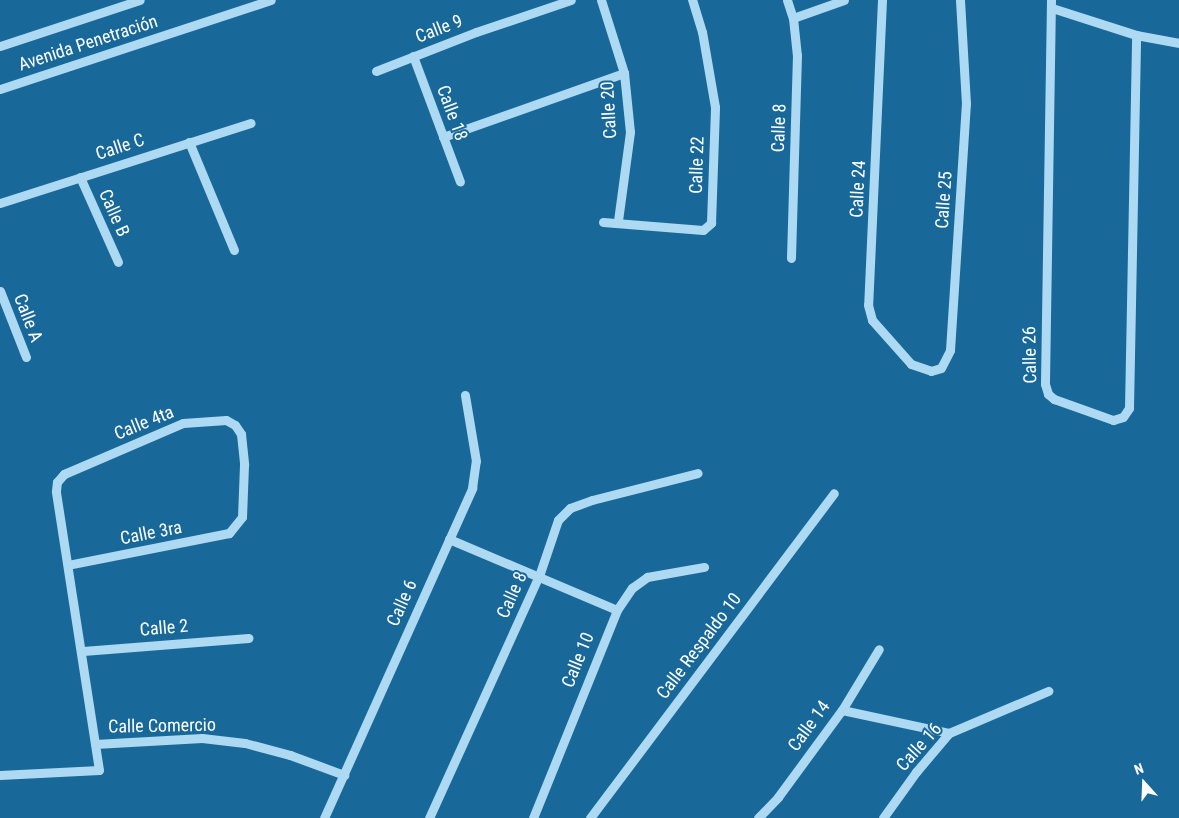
<!DOCTYPE html>
<meta charset="utf-8">
<style>
body{margin:0}
#map{position:relative;width:1179px;height:818px;overflow:hidden;background:#18699a;font-family:"Roboto Condensed",sans-serif}
div>[style]{position:absolute}
.minor>*{height:9px;margin:-4.5px;padding:0 4.5px;transform-origin:4.5px;border-radius:4.5px;background:#add9f2}
span{translate:-50% -50%;white-space:nowrap;text-align:center;line-height:1.15;-webkit-text-stroke:4px #18699a;paint-order:stroke}
.street-label{font-size:18px;color:#fff}
.north{position:absolute;left:1119px;top:758px;width:50px;height:50px;-webkit-text-stroke:4px #18699a;paint-order:stroke;rotate:340deg;font-size:14px;font-weight:700;line-height:20px;text-align:center;color:#fff}
.north::after{content:'';display:block;margin:auto;width:18px;height:22px;background:#fff;clip-path:polygon(50% 0,100% 100%,50% 72%,0 100%)}
</style>
<div id="map">
<div class="minor">
<div style="left:601px;top:0;width:77px;rotate:72.5deg"></div>
<div style="left:624px;top:73px;width:59px;rotate:84.2deg"></div>
<div style="left:630px;top:132px;width:90px;rotate:97.7deg"></div>
<div style="left:787px;top:0;width:19px;rotate:72deg"></div>
<div style="left:793px;top:18px;width:37px;rotate:84deg"></div>
<div style="left:797px;top:55px;width:203px;rotate:91.7deg"></div>
<div style="left:882px;top:0;width:305px;rotate:92.6deg"></div>
<div style="left:868px;top:305px;width:16px;rotate:75deg"></div>
<div style="left:872px;top:320px;width:59px;rotate:48.4deg"></div>
<div style="left:911px;top:364px;width:21px;rotate:19deg"></div>
<div style="left:931px;top:371px;width:10px;rotate:-17deg"></div>
<div style="left:941px;top:368px;width:20px;rotate:-63deg"></div>
<div style="left:950px;top:350px;width:247px;rotate:-86.3deg"></div>
<div style="left:966px;top:104px;width:104px;rotate:-93.3deg"></div>
<div style="left:1051px;top:0;width:384px;rotate:90.9deg"></div>
<div style="left:1045px;top:384px;width:10px;rotate:73deg"></div>
<div style="left:1048px;top:394px;width:8px;rotate:40deg"></div>
<div style="left:1054px;top:399px;width:63px;rotate:19.6deg"></div>
<div style="left:1113px;top:420px;width:10px;rotate:-17deg"></div>
<div style="left:1123px;top:417px;width:11px;rotate:-56deg"></div>
<div style="left:1129px;top:408px;width:373px;rotate:-88.9deg"></div>
<div style="left:1052px;top:8px;width:88px;rotate:17.8deg"></div>
<div style="left:1136px;top:35px;width:44px;rotate:10.5deg"></div>
<div style="left:793px;top:18px;width:54px;rotate:-19.4deg"></div>
<div style="left:0;top:46px;width:147px;rotate:-18.2deg"></div>
<div style="left:413px;top:56px;width:134px;rotate:69.5deg"></div>
<div style="left:376px;top:71px;width:107px;rotate:-21.3deg"></div>
<div style="left:476px;top:32px;width:100px;rotate:-18.6deg"></div>
<div style="left:0;top:89px;width:285px;rotate:-18.2deg"></div>
<div style="left:443px;top:137px;width:192px;rotate:-19.5deg"></div>
<div style="left:189px;top:142px;width:117px;rotate:67.4deg"></div>
<div style="left:80px;top:177px;width:93px;rotate:65.9deg"></div>
<div style="left:0;top:203px;width:263px;rotate:-17.7deg"></div>
<div style="left:603px;top:222px;width:100px;rotate:4.6deg"></div>
<div style="left:703px;top:230px;width:11px;rotate:-41deg"></div>
<div style="left:711px;top:223px;width:116px;rotate:-88deg"></div>
<div style="left:715px;top:107px;width:76px;rotate:-99.8deg"></div>
<div style="left:702px;top:32px;width:34px;rotate:-107deg"></div>
<div style="left:0;top:291px;width:71px;rotate:68.5deg"></div>
<div style="left:449px;top:539px;width:182px;rotate:22.9deg"></div>
<div style="left:83px;top:651px;width:166px;rotate:-4.5deg"></div>
<div style="left:842px;top:710px;width:109px;rotate:12.1deg"></div>
<div style="left:95px;top:744px;width:107px;rotate:-3.2deg"></div>
<div style="left:202px;top:738px;width:43px;rotate:6.6deg"></div>
<div style="left:245px;top:743px;width:47px;rotate:14.9deg"></div>
<div style="left:290px;top:755px;width:58px;rotate:20.3deg"></div>
<div style="left:0;top:775px;width:99px;rotate:-2.9deg"></div>
<div style="left:99px;top:770px;width:282px;rotate:-98.8deg"></div>
<div style="left:56px;top:491px;width:9px;rotate:-84deg"></div>
<div style="left:57px;top:482px;width:11px;rotate:-49deg"></div>
<div style="left:64px;top:474px;width:129px;rotate:-23.2deg"></div>
<div style="left:183px;top:423px;width:43px;rotate:-4deg"></div>
<div style="left:226px;top:420px;width:10px;rotate:29deg"></div>
<div style="left:235px;top:425px;width:11px;rotate:56deg"></div>
<div style="left:241px;top:434px;width:31px;rotate:84deg"></div>
<div style="left:244px;top:465px;width:52px;rotate:92.2deg"></div>
<div style="left:242px;top:517px;width:21px;rotate:129deg"></div>
<div style="left:229px;top:533px;width:164px;rotate:168.8deg"></div>
<div style="left:324px;top:818px;width:362px;rotate:-65.8deg"></div>
<div style="left:472px;top:488px;width:27px;rotate:-82deg"></div>
<div style="left:476px;top:461px;width:67px;rotate:-99.5deg"></div>
<div style="left:429px;top:818px;width:266px;rotate:-65.6deg"></div>
<div style="left:539px;top:576px;width:59px;rotate:-71.3deg"></div>
<div style="left:558px;top:520px;width:17px;rotate:-45deg"></div>
<div style="left:570px;top:508px;width:23px;rotate:-20deg"></div>
<div style="left:592px;top:500px;width:109px;rotate:-14.3deg"></div>
<div style="left:533px;top:818px;width:224px;rotate:-68deg"></div>
<div style="left:617px;top:610px;width:27px;rotate:-56deg"></div>
<div style="left:632px;top:588px;width:19px;rotate:-36deg"></div>
<div style="left:647px;top:577px;width:58px;rotate:-10deg"></div>
<div style="left:590px;top:818px;width:406px;rotate:-53.1deg"></div>
<div style="left:758px;top:818px;width:29px;rotate:-46deg"></div>
<div style="left:778px;top:797px;width:108px;rotate:-53.7deg"></div>
<div style="left:842px;top:710px;width:71px;rotate:-58.8deg"></div>
<div style="left:883px;top:818px;width:57px;rotate:-54.3deg"></div>
<div style="left:916px;top:772px;width:51px;rotate:-49.8deg"></div>
<div style="left:949px;top:733px;width:108px;rotate:-23deg"></div>
</div>
<div class="street-label">
<span style="left:439px;top:29px;rotate:-21deg">Calle 9</span>
<span style="left:88px;top:43px;rotate:-18deg">Avenida Penetración</span>
<span style="left:609px;top:110px;rotate:-93deg">Calle 20</span>
<span style="left:452px;top:113px;rotate:70deg">Calle 18</span>
<span style="left:779px;top:128px;rotate:-88deg">Calle 8</span>
<span style="left:120px;top:147px;rotate:-18deg">Calle C</span>
<span style="left:697px;top:165px;rotate:-88deg">Calle 22</span>
<span style="left:858px;top:189px;rotate:-87deg">Calle 24</span>
<span style="left:944px;top:200px;rotate:-86deg">Calle 25</span>
<span style="left:114px;top:213px;rotate:66deg">Calle B</span>
<span style="left:28px;top:318px;rotate:69deg">Calle A</span>
<span style="left:1030px;top:355px;rotate:-91deg">Calle 26</span>
<span style="left:144px;top:423px;rotate:-22deg">Calle 4ta</span>
<span style="left:151px;top:533px;rotate:-11deg">Calle 3ra</span>
<span style="left:512px;top:595px;rotate:-66deg">Calle 8</span>
<span style="left:402px;top:603px;rotate:-66deg">Calle 6</span>
<span style="left:164px;top:628px;rotate:-5deg">Calle 2</span>
<span style="left:699px;top:646px;rotate:-53deg">Calle Respaldo 10</span>
<span style="left:578px;top:660px;rotate:-68deg">Calle 10</span>
<span style="left:162px;top:726px;rotate:-1deg">Calle Comercio</span>
<span style="left:809px;top:726px;rotate:-54deg">Calle 14</span>
<span style="left:919px;top:747px;rotate:-48deg">Calle 16</span>
</div>
<div class="north">N</div>
</div>
